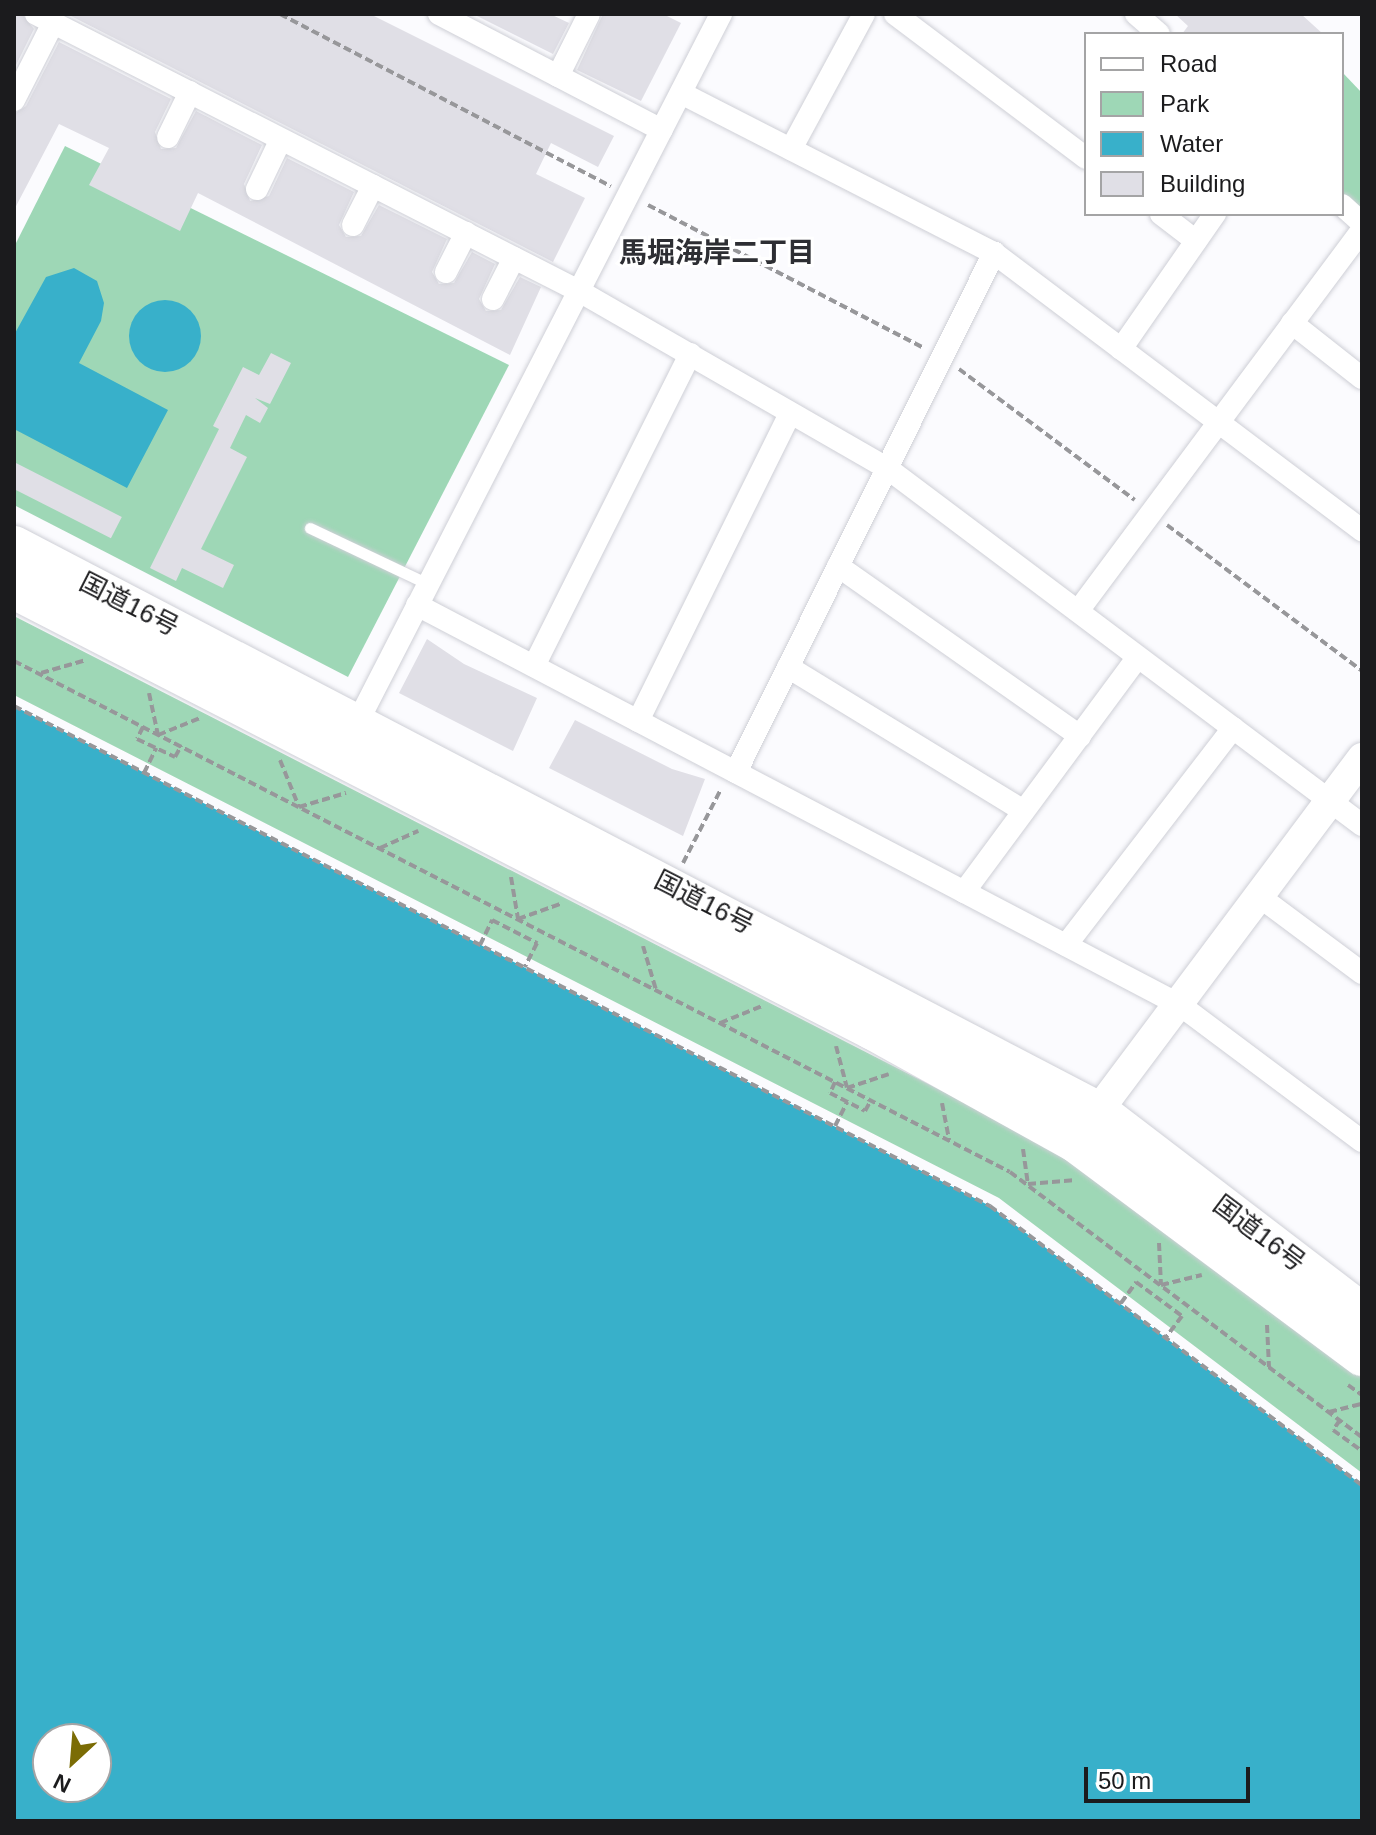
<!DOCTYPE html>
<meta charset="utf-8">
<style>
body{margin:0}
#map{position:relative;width:1376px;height:1835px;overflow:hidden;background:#fbfbfe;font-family:Arial,"Noto Sans JP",sans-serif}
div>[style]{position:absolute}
.green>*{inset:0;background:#9ed7b6}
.water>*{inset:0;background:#38b0ca}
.round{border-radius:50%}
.building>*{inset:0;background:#e0dfe6;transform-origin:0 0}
.path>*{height:4px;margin-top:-2px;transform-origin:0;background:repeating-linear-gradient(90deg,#97979a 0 8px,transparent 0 12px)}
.roads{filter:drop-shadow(0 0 2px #cecfd6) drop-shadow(0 0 2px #cecfd6)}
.lane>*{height:11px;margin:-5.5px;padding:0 5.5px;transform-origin:5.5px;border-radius:5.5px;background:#fff}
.street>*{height:22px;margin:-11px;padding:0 11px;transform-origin:11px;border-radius:11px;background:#fff}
.secondary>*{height:30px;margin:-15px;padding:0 15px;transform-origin:15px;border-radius:15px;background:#fff}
.highway>*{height:40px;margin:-20px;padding:0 20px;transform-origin:20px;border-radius:20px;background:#fff}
span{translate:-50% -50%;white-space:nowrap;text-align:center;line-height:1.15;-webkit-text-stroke:6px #fff;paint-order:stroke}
.street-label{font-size:26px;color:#1b1b1d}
.neighbourhood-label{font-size:28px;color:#2d2e33;font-weight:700}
.frame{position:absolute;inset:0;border:16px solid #1b1b1d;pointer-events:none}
.legend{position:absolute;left:1084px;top:32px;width:260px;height:184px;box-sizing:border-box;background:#fff;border:2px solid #a4a4a5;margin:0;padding:10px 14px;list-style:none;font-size:24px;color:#1b1b1d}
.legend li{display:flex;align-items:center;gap:16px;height:40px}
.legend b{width:40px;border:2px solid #a4a4a5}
.north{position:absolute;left:32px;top:1723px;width:80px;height:80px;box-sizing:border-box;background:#fff;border:2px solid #a4a4a5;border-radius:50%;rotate:206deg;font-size:22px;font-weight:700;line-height:32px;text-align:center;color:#1b1b1d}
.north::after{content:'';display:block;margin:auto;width:28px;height:36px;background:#7b6c05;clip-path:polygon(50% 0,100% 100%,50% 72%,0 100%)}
.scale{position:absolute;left:1084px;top:1767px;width:166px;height:36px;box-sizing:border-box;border:4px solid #1b1b1d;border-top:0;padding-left:10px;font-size:24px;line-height:28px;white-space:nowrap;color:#1b1b1d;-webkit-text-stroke:6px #fff;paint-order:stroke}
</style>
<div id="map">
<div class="green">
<div style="clip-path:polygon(1342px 72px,1362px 93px,1361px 210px,1342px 194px)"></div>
<div style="clip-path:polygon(65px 146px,509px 365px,348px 677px,14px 505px,14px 247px)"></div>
<div style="clip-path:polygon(14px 616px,1067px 1155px,1362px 1377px,1362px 1473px,999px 1198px,14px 695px)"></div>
</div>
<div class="water">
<div style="clip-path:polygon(74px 268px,97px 281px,104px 303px,101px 321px,79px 363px,168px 410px,127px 488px,14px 429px,14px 335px,46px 277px)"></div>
<div class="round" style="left:129px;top:300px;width:72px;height:72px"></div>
<div style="clip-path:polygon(evenodd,14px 706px,990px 1206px,1362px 1485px,1362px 1821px,14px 1821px,14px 706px,48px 1739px,96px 1739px,96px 1787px,48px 1787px,48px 1739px)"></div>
</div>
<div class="building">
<div style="clip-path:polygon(14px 14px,22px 14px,34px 29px,14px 69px)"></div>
<div style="clip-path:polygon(67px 14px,370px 14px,614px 136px,598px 167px,551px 143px,536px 174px,585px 198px,553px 262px)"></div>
<div style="clip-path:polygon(473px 14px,550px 14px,569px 23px,553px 54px)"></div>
<div style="clip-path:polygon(603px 14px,663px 14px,681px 23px,641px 101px,577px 70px)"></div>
<div style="clip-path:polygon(1175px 14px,1301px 14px,1323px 34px,1182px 34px,1188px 26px)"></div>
<div style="clip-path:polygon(59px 42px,171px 99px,155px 132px,161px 149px,176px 148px,196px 111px,262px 145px,244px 184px,250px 201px,269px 196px,287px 158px,354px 192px,339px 225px,346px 237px,361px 236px,379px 205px,447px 239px,432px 272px,439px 284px,454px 283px,472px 252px,495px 264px,479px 299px,486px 311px,501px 310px,520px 277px,541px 287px,510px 355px,198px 193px,180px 231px,89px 185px,109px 148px,59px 124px,14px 210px,14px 114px,26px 106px)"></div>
<div style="clip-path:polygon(271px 353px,291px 363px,270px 404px,255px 398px,268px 408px,260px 423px,246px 415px,230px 448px,247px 457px,201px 549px,234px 565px,223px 588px,182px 568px,176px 581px,150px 568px,219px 429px,213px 426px,243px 367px,259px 375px)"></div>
<div style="left:14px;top:462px;width:121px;height:24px;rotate:27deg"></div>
<div style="clip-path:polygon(427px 639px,464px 664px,537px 698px,513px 751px,399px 693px)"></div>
<div style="clip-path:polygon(575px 720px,672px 769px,705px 779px,683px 836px,549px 768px)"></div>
</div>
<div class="path">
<div style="left:280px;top:14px;width:373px;rotate:27.5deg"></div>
<div style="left:648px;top:205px;width:311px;rotate:27.4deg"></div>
<div style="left:959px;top:369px;width:219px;rotate:36.7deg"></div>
<div style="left:1167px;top:525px;width:244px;rotate:36.8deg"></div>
<div style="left:14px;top:661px;width:1119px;rotate:27.16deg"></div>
<div style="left:1010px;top:1172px;width:441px;rotate:37deg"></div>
<div style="left:41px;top:673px;width:47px;rotate:-16.1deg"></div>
<div style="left:149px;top:693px;width:43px;rotate:77.9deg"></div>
<div style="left:158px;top:735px;width:45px;rotate:-22deg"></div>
<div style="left:14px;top:706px;width:1097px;rotate:27.13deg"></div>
<div style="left:990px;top:1206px;width:465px;rotate:36.9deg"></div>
<div style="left:143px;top:727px;width:13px;rotate:117deg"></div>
<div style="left:137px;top:739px;width:42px;rotate:25.3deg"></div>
<div style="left:175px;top:757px;width:13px;rotate:-61deg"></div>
<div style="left:280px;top:760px;width:51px;rotate:68deg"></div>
<div style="left:299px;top:807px;width:49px;rotate:-16.6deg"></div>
<div style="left:144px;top:773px;width:28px;rotate:-64deg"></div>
<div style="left:380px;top:848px;width:42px;rotate:-24.1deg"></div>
<div style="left:683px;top:863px;width:83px;rotate:-62.8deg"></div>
<div style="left:511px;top:877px;width:43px;rotate:80.5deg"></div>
<div style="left:518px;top:919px;width:45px;rotate:-19.7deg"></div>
<div style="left:480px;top:945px;width:28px;rotate:-64deg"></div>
<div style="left:492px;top:920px;width:51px;rotate:27.1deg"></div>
<div style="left:537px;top:943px;width:27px;rotate:117deg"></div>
<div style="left:643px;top:946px;width:46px;rotate:73.5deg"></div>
<div style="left:720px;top:1023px;width:45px;rotate:-22deg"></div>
<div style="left:836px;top:1046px;width:43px;rotate:75.3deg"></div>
<div style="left:847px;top:1088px;width:44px;rotate:-18.4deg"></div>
<div style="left:835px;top:1082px;width:12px;rotate:114deg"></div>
<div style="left:830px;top:1093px;width:39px;rotate:27deg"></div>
<div style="left:865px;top:1111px;width:13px;rotate:-61deg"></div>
<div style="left:942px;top:1103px;width:37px;rotate:79deg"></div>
<div style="left:835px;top:1126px;width:27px;rotate:-63deg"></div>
<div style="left:1023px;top:1149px;width:35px;rotate:82deg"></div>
<div style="left:1028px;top:1184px;width:48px;rotate:-4.8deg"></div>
<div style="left:1159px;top:1243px;width:42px;rotate:87.3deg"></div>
<div style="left:1161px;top:1285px;width:42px;rotate:-13.7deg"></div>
<div style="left:1121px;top:1303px;width:26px;rotate:-54deg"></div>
<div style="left:1136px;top:1282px;width:57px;rotate:36.5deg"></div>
<div style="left:1182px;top:1316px;width:26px;rotate:127deg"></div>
<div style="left:1267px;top:1325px;width:42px;rotate:87.3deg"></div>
<div style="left:1348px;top:1385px;width:17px;rotate:36deg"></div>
<div style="left:1329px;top:1412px;width:34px;rotate:-14deg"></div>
<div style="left:1340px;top:1420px;width:12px;rotate:125deg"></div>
<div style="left:1333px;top:1430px;width:36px;rotate:36deg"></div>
</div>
<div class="roads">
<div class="lane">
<div style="left:310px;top:528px;width:131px;rotate:25.4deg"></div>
</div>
<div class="street">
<div style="left:36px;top:14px;width:610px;rotate:27.03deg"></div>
<div style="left:579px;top:291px;width:355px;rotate:29.9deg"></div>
<div style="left:887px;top:468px;width:594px;rotate:36.93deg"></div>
<div style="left:439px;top:14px;width:251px;rotate:27.5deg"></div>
<div style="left:895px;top:14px;width:239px;rotate:37deg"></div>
<div style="left:1136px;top:14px;width:30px;rotate:41deg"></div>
<div style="left:558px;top:76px;width:69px;rotate:-63.4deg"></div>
<div style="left:681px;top:93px;width:352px;rotate:27.1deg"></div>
<div style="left:994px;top:253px;width:461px;rotate:37deg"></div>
<div style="left:14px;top:100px;width:86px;rotate:-63.1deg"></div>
<div style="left:168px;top:137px;width:50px;rotate:-63.9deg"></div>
<div style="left:791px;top:149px;width:153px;rotate:-61.6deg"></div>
<div style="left:257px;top:189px;width:55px;rotate:-64.4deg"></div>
<div style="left:1342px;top:205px;width:27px;rotate:42deg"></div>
<div style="left:1161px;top:214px;width:44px;rotate:37.6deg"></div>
<div style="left:353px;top:225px;width:44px;rotate:-62.9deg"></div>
<div style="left:446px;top:272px;width:44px;rotate:-62.9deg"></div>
<div style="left:493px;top:299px;width:46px;rotate:-62.9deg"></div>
<div style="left:1292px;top:323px;width:89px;rotate:38.2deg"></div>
<div style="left:1121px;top:349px;width:165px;rotate:-55.2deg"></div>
<div style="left:838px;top:566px;width:296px;rotate:35.1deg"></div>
<div style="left:417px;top:605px;width:861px;rotate:27.67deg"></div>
<div style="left:1180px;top:1005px;width:227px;rotate:36.8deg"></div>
<div style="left:1078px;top:611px;width:475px;rotate:-53.3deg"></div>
<div style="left:534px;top:666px;width:349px;rotate:-63.4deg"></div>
<div style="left:788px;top:667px;width:276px;rotate:31.4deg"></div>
<div style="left:638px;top:721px;width:343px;rotate:-63.7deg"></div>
<div style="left:353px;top:731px;width:806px;rotate:-62.83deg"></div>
<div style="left:736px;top:772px;width:580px;rotate:-63.57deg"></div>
<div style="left:964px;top:892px;width:292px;rotate:-53.5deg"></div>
<div style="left:1260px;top:897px;width:127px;rotate:36.7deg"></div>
<div style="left:1066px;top:945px;width:274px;rotate:-52.4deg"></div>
</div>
<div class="secondary">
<div style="left:1086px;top:1127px;width:461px;rotate:-53.2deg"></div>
</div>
<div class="highway">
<div style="left:14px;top:546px;width:1224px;rotate:27.55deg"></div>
<div style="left:1099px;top:1112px;width:331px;rotate:37.4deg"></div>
<div style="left:14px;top:589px;width:966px;rotate:27.18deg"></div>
<div style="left:873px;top:1030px;width:231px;rotate:29deg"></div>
<div style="left:1075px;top:1142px;width:358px;rotate:36.7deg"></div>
</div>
</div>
<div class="street-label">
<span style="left:129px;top:605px;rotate:27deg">国道16号</span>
<span style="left:704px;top:903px;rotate:27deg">国道16号</span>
<span style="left:1259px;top:1234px;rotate:37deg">国道16号</span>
</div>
<div class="neighbourhood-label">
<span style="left:717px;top:253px">馬堀海岸二丁目</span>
</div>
<div class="frame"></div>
<ul class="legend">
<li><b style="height:10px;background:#fff"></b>Road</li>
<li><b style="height:22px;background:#9ed7b6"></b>Park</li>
<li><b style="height:22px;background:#38b0ca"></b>Water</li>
<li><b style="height:22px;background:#e0dfe6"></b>Building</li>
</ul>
<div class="north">N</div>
<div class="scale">50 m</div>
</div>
